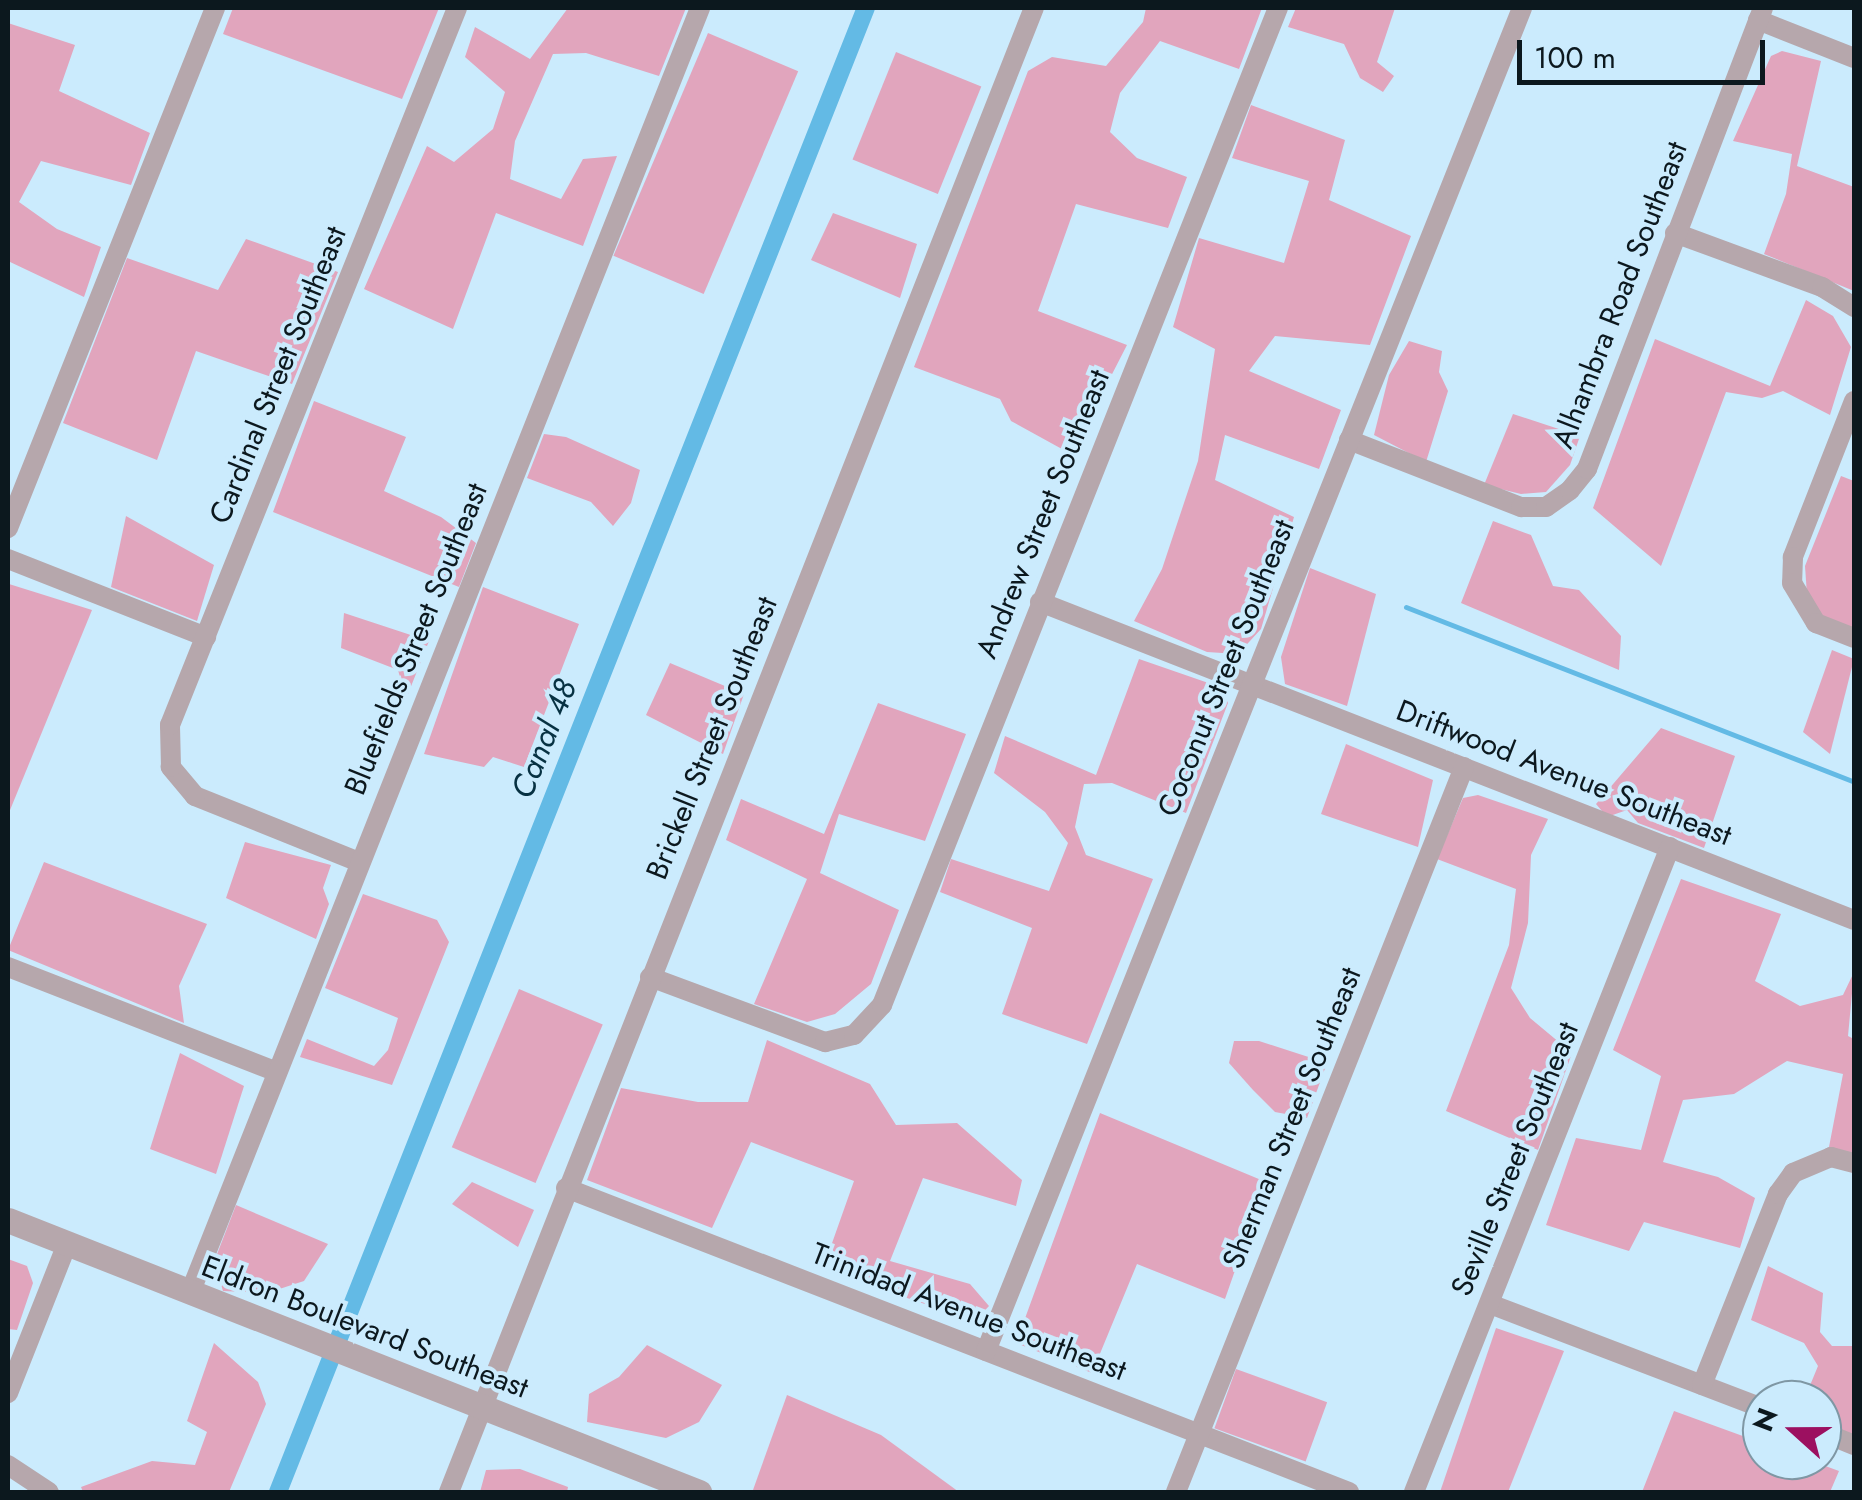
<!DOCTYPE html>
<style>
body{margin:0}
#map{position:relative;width:1862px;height:1500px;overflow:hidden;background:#cbebfd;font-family:Jost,sans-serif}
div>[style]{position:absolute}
.green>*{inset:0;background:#e1a5bd;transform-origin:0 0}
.stream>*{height:5px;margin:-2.5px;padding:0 2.5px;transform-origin:2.5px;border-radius:2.5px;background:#63bae5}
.canal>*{height:18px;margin:-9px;padding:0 9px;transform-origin:9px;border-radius:9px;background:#63bae5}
.minor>*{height:20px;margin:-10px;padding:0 10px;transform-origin:10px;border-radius:10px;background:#b6a7ac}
.tertiary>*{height:25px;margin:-12.5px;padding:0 12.5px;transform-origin:12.5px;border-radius:12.5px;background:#b6a7ac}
span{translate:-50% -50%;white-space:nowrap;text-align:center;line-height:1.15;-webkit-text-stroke:8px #cbebfd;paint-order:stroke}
.street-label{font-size:30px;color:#0c181e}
.water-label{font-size:32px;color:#073142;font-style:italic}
.frame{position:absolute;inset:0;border:10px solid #0c181e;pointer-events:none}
.north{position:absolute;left:1742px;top:1380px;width:100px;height:100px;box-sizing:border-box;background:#cbebfd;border:2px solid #7f97a4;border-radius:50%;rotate:291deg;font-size:28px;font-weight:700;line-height:40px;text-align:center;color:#0c181e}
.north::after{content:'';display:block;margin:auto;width:35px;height:45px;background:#9c1060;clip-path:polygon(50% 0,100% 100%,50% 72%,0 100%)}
.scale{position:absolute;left:1517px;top:40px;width:248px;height:45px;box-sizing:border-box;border:5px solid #0c181e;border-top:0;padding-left:12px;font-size:30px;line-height:35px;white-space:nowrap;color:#0c181e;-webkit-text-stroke:8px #cbebfd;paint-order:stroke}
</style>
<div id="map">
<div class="green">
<div style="clip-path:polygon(233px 8px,439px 8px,402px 99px,223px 34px)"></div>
<div style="clip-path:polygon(568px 8px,686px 8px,659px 76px,586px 53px,553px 54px,515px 141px,510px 179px,561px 199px,583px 159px,617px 156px,583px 246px,496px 213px,453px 329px,364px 289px,427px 146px,454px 162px,493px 129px,505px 92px,465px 57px,475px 27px,530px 59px)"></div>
<div style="clip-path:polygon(1146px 8px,1262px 8px,1239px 69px,1160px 41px,1120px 93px,1110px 132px,1137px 158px,1187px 177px,1168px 228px,1076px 204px,1038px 311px,1127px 345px,1071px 454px,1011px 421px,1000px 399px,914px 367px,1028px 71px,1052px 57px,1106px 66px,1143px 22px)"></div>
<div style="clip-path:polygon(1296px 8px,1395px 8px,1377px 62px,1394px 76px,1383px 92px,1360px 78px,1344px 44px,1288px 27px)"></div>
<div style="clip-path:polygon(8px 23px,75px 45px,59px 91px,150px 133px,131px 185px,41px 161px,19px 202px,57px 229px,101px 247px,84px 297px,8px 261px)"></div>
<div style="left:708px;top:33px;width:98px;height:242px;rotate:23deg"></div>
<div style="clip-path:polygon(1782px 51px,1821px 61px,1797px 166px,1854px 187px,1854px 291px,1764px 254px,1786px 194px,1792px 154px,1733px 141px,1771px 56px)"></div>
<div style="left:896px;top:52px;width:92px;height:116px;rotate:22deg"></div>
<div style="clip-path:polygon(1251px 105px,1345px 140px,1329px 200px,1411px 236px,1370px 345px,1275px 336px,1249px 371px,1341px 410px,1319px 469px,1225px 435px,1215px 480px,1294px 517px,1261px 629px,1238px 654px,1207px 652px,1134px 621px,1162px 569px,1198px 461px,1215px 349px,1173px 327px,1199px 238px,1284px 263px,1309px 181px,1232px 158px)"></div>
<div style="clip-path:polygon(833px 213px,917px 244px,900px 298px,811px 260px)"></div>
<div style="clip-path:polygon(246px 239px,338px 272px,292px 384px,196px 351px,157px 460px,63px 423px,127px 258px,218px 290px)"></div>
<div style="clip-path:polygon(1806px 300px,1833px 316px,1851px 347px,1830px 415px,1783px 391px,1762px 398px,1726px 392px,1661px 566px,1593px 508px,1655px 339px,1770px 386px)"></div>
<div style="clip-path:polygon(1409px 341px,1442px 351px,1439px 372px,1448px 391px,1426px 462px,1374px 435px,1389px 375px)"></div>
<div style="clip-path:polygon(314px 401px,406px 437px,384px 491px,441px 517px,476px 543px,459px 587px,273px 512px)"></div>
<div style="clip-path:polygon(1513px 414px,1580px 436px,1570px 465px,1546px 492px,1521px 494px,1484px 485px)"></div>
<div style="clip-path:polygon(544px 434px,566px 437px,640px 470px,631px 503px,613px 526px,591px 502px,527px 478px)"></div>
<div style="clip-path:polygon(1841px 476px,1854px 481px,1854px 629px,1821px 616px,1807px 595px,1805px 566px)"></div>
<div style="clip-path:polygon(126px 516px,214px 565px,197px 621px,111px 587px)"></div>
<div style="clip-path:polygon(1493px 521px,1531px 535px,1553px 586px,1579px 590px,1621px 636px,1619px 670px,1461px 603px)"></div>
<div style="clip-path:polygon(1310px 568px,1376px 594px,1347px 706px,1285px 684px,1281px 657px)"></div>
<div style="clip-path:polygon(9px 584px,92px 610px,8px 815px,8px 588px)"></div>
<div style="clip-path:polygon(483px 587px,579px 624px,524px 767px,493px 757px,484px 767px,424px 754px)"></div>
<div style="clip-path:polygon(344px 613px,429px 641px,406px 699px,398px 670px,341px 648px)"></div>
<div style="clip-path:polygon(1832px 650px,1854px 659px,1830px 754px,1803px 732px)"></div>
<div style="clip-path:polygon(1139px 659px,1220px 687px,1228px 703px,1186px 813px,1112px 783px,1084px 784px,1075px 827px,1086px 855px,1153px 879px,1087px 1044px,1002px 1014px,1032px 928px,940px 892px,951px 859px,1049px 891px,1068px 843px,1045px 812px,994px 773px,1005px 736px,1096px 775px)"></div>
<div style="clip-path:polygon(670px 663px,744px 694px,723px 754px,646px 715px)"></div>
<div style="clip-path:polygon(878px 703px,966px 734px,925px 841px,839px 814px,820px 873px,899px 910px,871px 984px,835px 1014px,807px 1022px,754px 1004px,807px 879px,726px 840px,741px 799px,824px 834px)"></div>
<div style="clip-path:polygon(1661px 728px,1735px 756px,1704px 848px,1638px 823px,1627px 810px,1607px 817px,1596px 804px)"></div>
<div style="clip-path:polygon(1346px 744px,1433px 780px,1418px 847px,1321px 814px)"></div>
<div style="clip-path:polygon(1478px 795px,1548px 819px,1531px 855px,1528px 923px,1511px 988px,1530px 1018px,1572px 1053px,1538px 1150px,1446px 1111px,1509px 945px,1516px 889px,1437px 859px,1463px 798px)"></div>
<div style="clip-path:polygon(245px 842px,331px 865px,323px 888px,329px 904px,316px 939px,226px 898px)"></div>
<div style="clip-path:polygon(44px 862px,207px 924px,179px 986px,184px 1023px,8px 950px)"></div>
<div style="clip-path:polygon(1681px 879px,1781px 914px,1755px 981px,1800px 1006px,1843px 995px,1854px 972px,1848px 1036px,1854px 1039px,1854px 1156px,1829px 1147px,1843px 1074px,1787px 1061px,1734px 1094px,1683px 1100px,1663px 1162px,1718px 1177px,1755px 1198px,1740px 1248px,1644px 1222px,1629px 1251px,1546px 1225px,1576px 1138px,1641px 1150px,1661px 1076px,1613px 1050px)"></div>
<div style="clip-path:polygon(363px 894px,437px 920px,449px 942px,392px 1085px,300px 1057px,307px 1039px,374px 1066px,388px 1050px,398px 1018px,325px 988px)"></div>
<div style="left:519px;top:989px;width:91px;height:172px;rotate:23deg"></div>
<div style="clip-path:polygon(767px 1040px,870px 1084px,896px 1125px,957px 1123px,1022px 1180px,1016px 1206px,923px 1178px,890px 1261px,970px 1284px,989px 1306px,975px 1321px,845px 1277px,831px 1246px,854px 1181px,751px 1142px,712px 1228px,587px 1180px,621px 1088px,698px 1102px,748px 1102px)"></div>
<div style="clip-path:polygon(1234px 1041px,1259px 1041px,1327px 1063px,1307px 1118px,1275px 1112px,1253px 1090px,1229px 1063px)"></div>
<div style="clip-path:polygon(180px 1053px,244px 1086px,216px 1174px,150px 1149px)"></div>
<div style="clip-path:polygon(1100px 1113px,1266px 1182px,1225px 1299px,1137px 1264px,1092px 1373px,1016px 1343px)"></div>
<div style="clip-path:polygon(472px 1182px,534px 1210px,518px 1247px,452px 1204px)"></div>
<div style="clip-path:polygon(236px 1205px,328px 1244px,304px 1281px,267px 1293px,223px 1291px,214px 1262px)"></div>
<div style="clip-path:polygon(8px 1259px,27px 1266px,33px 1283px,17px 1330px,8px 1329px)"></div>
<div style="clip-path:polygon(1768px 1266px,1823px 1293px,1820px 1332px,1832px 1346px,1854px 1346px,1854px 1437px,1822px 1425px,1822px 1400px,1804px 1400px,1818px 1366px,1804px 1343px,1751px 1320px)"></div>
<div style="clip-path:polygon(1496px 1328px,1564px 1351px,1508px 1492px,1440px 1492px)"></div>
<div style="clip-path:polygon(214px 1343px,258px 1382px,266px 1404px,229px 1492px,83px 1492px,81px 1487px,152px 1461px,195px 1465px,207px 1432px,187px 1421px)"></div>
<div style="clip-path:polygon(647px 1345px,722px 1385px,699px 1422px,666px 1438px,587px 1422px,589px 1394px,619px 1377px)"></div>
<div style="left:1236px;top:1369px;width:97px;height:63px;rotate:20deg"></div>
<div style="clip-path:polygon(787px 1395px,881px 1435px,959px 1492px,753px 1490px)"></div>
<div style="clip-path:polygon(1674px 1411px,1762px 1443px,1762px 1460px,1809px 1460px,1839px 1471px,1830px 1492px,1642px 1492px)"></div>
<div style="clip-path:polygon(520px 1469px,568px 1487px,567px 1492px,480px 1492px,486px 1470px)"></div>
</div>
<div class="stream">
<div style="left:1406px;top:607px;width:481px;rotate:21.3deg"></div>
</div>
<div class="canal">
<div style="left:278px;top:1492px;width:1596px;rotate:-68.39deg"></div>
</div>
<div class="minor">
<div style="left:1758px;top:20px;width:103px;rotate:21.6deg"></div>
<div style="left:1675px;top:233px;width:157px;rotate:20.2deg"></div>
<div style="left:1822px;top:287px;width:38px;rotate:32deg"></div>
<div style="left:1854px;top:401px;width:168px;rotate:111.4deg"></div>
<div style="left:1793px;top:557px;width:26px;rotate:92deg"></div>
<div style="left:1792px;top:583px;width:47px;rotate:59deg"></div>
<div style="left:1816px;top:623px;width:41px;rotate:21.5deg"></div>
<div style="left:1349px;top:440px;width:185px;rotate:21.3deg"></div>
<div style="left:1521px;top:507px;width:25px"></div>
<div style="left:1546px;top:507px;width:29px;rotate:-35deg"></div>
<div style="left:1570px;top:490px;width:27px;rotate:-51deg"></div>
<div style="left:1587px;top:469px;width:493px;rotate:-69.1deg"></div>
<div style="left:8px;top:528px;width:560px;rotate:-68.29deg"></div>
<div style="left:8px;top:559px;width:213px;rotate:21.5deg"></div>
<div style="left:1040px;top:602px;width:874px;rotate:21.34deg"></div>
<div style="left:359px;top:862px;width:177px;rotate:-158.1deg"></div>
<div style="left:195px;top:796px;width:38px;rotate:-130deg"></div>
<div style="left:171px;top:767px;width:42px;rotate:-91.4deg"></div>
<div style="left:170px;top:725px;width:772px;rotate:-68.18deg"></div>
<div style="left:8px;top:967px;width:289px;rotate:21.3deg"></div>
<div style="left:650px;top:977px;width:187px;rotate:20.4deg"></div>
<div style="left:825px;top:1042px;width:30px;rotate:-14deg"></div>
<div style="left:854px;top:1035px;width:41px;rotate:-47deg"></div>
<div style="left:882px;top:1005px;width:1073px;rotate:-68.34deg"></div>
<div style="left:566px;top:1188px;width:840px;rotate:21.22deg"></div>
<div style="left:190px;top:1293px;width:1383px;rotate:-68.35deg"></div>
<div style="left:1490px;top:1304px;width:291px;rotate:20.9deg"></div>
<div style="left:986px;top:1351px;width:1446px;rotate:-68.24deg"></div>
<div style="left:1702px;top:1385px;width:206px;rotate:-68.3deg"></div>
<div style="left:1778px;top:1194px;width:26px;rotate:-54deg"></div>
<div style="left:1793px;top:1173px;width:41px;rotate:-22.8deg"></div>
<div style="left:1831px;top:1157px;width:24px;rotate:15deg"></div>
<div style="left:8px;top:1393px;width:160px;rotate:-68.4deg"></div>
<div style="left:1822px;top:1432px;width:35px;rotate:22deg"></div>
<div style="left:8px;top:1465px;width:49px;rotate:33.4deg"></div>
<div style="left:449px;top:1492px;width:1595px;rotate:-68.49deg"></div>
<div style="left:1176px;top:1492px;width:780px;rotate:-68.33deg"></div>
<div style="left:1414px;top:1492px;width:694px;rotate:-68.35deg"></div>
</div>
<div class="tertiary">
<div style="left:8px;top:1220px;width:743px;rotate:21.49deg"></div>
</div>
<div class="street-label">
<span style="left:1620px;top:295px;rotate:-69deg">Alhambra Road Southeast</span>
<span style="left:278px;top:375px;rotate:-68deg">Cardinal Street Southeast</span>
<span style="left:1043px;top:514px;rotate:-68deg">Andrew Street Southeast</span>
<span style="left:416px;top:639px;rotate:-68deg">Bluefields Street Southeast</span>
<span style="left:1226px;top:668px;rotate:-68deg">Coconut Street Southeast</span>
<span style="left:712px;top:738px;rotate:-68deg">Brickell Street Southeast</span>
<span style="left:1564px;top:773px;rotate:21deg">Driftwood Avenue Southeast</span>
<span style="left:1292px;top:1118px;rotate:-68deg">Sherman Street Southeast</span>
<span style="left:1515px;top:1159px;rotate:-68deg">Seville Street Southeast</span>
<span style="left:969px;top:1312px;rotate:21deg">Trinidad Avenue Southeast</span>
<span style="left:365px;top:1327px;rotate:21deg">Eldron Boulevard Southeast</span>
</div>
<div class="water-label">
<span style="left:544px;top:739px;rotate:-68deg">Canal 48</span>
</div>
<div class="frame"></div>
<div class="north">N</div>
<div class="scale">100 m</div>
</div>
